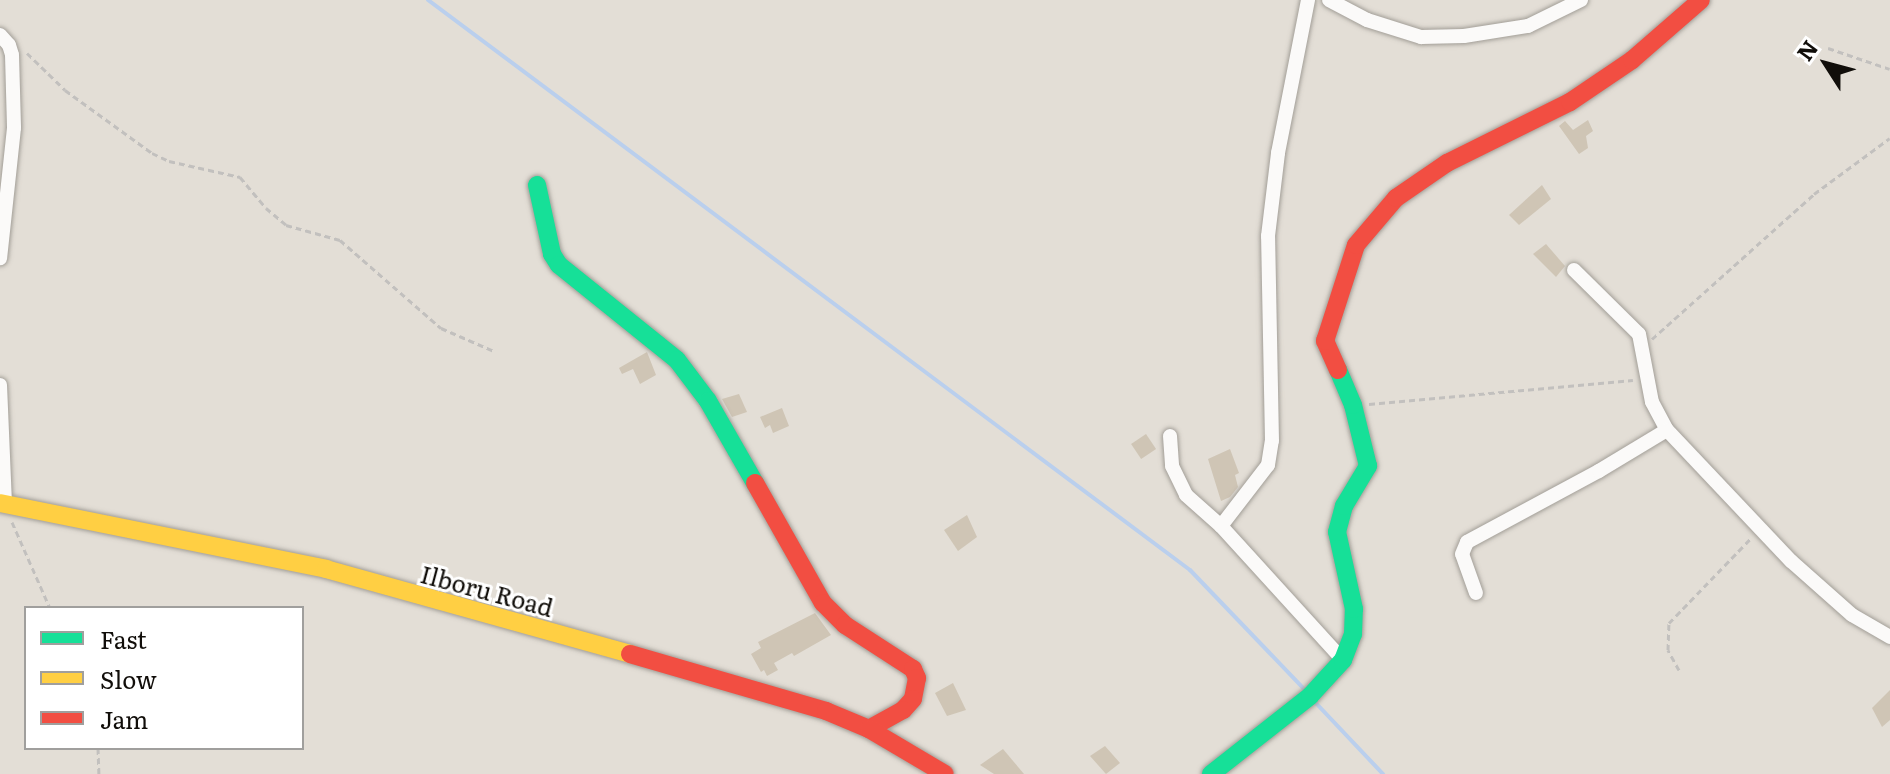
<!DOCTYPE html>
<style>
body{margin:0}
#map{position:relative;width:1890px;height:774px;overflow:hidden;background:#e3ded6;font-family:Literata,serif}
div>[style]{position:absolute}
.stream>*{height:4px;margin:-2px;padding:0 2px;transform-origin:2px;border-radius:2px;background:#bacfed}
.building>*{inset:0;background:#cfc5b5;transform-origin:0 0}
.path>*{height:3px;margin-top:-1.5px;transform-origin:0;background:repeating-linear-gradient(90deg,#c2c0be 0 6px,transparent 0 10px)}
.roads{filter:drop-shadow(0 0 2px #a29e97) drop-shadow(0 0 2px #a29e97)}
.street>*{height:14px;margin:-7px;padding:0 7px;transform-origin:7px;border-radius:7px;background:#fbfaf9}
.fast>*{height:18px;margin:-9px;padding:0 9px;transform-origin:9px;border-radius:9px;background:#16e098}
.slow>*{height:18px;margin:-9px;padding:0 9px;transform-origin:9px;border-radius:9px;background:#ffcf43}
.jam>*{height:18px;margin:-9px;padding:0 9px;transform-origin:9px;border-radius:9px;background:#f24e42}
span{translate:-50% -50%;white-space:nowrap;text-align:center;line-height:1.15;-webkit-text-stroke:6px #fff;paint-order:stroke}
.street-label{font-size:24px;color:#110e0a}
.legend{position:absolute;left:24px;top:606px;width:280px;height:144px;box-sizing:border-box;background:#fff;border:2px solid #a09f9d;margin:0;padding:10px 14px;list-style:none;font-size:24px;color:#110e0a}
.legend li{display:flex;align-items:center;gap:16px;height:40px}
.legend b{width:40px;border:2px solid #a09f9d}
.north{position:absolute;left:1786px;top:24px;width:80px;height:80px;-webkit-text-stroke:6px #fff;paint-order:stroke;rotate:306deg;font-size:22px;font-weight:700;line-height:32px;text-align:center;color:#110e0a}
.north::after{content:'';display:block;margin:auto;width:28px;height:36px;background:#110e0a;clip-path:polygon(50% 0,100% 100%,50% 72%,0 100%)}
</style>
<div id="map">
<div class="stream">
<div style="left:428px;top:0;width:952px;rotate:36.8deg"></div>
<div style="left:1190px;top:570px;width:166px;rotate:46.2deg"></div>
<div style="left:1313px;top:700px;width:102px;rotate:46.6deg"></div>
</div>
<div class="building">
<div style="clip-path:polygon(1588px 120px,1593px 131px,1586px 136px,1588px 148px,1579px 154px,1559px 126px,1565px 121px,1573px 130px)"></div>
<div style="clip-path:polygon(1542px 185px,1551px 199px,1519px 225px,1509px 215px)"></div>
<div style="clip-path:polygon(1546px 244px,1565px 266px,1556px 277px,1533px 254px)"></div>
<div style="clip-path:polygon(647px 352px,656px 375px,640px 384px,633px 369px,622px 374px,619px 368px)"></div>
<div style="clip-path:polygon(739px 394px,747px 412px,732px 417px,722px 399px)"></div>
<div style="clip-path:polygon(782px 408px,789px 426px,773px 433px,770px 425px,765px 428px,760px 417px)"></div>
<div style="left:1146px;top:434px;width:18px;height:18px;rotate:56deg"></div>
<div style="clip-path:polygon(1230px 449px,1239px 473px,1235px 475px,1238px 487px,1230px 497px,1221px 501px,1208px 459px)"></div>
<div style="clip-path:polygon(967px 515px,977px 537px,958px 551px,944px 530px)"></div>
<div style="clip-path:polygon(815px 613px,831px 635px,794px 656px,792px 653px,774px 663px,778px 670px,767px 676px,764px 670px,761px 672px,751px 654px,761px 648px,758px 642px)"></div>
<div style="clip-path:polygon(953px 683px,966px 710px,947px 716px,935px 693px)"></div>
<div style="clip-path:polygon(1890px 690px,1890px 720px,1882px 727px,1872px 708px)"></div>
<div style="clip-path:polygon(1105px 746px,1120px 763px,1106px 774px,1090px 756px)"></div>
<div style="clip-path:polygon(1003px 749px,1024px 774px,994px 774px,980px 765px)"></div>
</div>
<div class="path">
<div style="left:1828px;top:48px;width:65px;rotate:18.7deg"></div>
<div style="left:27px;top:53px;width:53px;rotate:44.2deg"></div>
<div style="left:65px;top:90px;width:107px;rotate:35.9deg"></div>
<div style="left:152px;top:153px;width:19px;rotate:25deg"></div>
<div style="left:169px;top:161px;width:73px;rotate:12.7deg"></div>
<div style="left:240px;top:177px;width:40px;rotate:50deg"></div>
<div style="left:266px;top:208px;width:26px;rotate:40deg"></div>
<div style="left:286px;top:225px;width:56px;rotate:15.5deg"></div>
<div style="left:340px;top:240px;width:134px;rotate:41.1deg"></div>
<div style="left:441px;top:328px;width:58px;rotate:23.5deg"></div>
<div style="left:1652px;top:339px;width:217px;rotate:-41.8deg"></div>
<div style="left:1814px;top:194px;width:94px;rotate:-36.4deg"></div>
<div style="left:1369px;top:404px;width:265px;rotate:-5.2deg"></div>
<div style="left:12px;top:522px;width:94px;rotate:66.2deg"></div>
<div style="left:1679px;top:670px;width:23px;rotate:-119deg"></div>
<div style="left:1668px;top:650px;width:27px;rotate:-88deg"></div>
<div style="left:1669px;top:623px;width:118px;rotate:-46deg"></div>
<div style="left:98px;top:748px;width:26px;rotate:88deg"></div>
</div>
<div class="roads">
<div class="street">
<div style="left:1329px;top:0;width:43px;rotate:27.8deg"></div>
<div style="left:1367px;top:20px;width:57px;rotate:17.5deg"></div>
<div style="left:1421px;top:37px;width:43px;rotate:-1.3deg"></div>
<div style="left:1464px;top:36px;width:65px;rotate:-8.9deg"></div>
<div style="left:1528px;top:26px;width:59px;rotate:-26.1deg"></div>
<div style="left:0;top:35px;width:13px;rotate:48deg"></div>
<div style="left:9px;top:45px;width:10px;rotate:73deg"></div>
<div style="left:12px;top:55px;width:73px;rotate:88.4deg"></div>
<div style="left:14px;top:128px;width:131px;rotate:96.1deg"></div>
<div style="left:1574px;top:270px;width:91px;rotate:44.6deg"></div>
<div style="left:1639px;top:334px;width:69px;rotate:79.2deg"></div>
<div style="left:1652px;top:402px;width:32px;rotate:62deg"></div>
<div style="left:1667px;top:430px;width:180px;rotate:46.6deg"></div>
<div style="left:1791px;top:561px;width:81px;rotate:41.5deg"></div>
<div style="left:1852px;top:615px;width:44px;rotate:30.1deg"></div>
<div style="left:0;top:385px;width:119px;rotate:87.6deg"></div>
<div style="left:1170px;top:436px;width:30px;rotate:86deg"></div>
<div style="left:1172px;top:466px;width:32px;rotate:64deg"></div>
<div style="left:1186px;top:495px;width:47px;rotate:41.5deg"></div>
<div style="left:1221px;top:526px;width:181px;rotate:47.7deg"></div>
<div style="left:1221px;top:526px;width:77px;rotate:-52.4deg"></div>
<div style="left:1268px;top:465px;width:24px;rotate:-81deg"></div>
<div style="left:1272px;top:441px;width:205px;rotate:-91.1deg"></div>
<div style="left:1268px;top:236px;width:84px;rotate:-83.1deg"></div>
<div style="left:1278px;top:153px;width:156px;rotate:-78.9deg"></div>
<div style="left:1476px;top:593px;width:41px;rotate:-109.7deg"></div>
<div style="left:1462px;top:554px;width:13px;rotate:-67deg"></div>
<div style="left:1467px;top:542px;width:150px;rotate:-28.3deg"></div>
<div style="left:1599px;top:471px;width:79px;rotate:-31.1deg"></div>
</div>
<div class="fast">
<div style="left:537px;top:185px;width:71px;rotate:77.7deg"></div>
<div style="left:552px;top:254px;width:13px;rotate:58deg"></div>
<div style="left:559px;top:265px;width:151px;rotate:38.8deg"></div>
<div style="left:677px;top:360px;width:51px;rotate:52.9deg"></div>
<div style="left:708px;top:401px;width:95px;rotate:60.2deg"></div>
<div style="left:1211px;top:774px;width:126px;rotate:-38.2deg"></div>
<div style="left:1310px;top:696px;width:49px;rotate:-47.5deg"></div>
<div style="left:1343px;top:660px;width:28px;rotate:-69deg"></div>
<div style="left:1353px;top:634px;width:25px;rotate:-88deg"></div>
<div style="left:1354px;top:609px;width:79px;rotate:-102.4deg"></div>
<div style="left:1337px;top:532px;width:27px;rotate:-75deg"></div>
<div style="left:1344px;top:506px;width:47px;rotate:-59deg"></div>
<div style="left:1368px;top:466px;width:63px;rotate:-103.8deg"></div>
<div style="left:1353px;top:405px;width:38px;rotate:-113deg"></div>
</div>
<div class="slow">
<div style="left:0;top:503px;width:333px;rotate:11.4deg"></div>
<div style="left:326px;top:569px;width:316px;rotate:15.6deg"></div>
</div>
<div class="jam">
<div style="left:1338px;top:370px;width:32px;rotate:-114deg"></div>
<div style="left:1325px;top:341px;width:101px;rotate:-72.1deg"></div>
<div style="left:1356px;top:245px;width:62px;rotate:-49.6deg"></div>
<div style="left:1396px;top:198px;width:62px;rotate:-34.5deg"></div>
<div style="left:1447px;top:163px;width:137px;rotate:-26.4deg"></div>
<div style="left:1570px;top:102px;width:75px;rotate:-34.1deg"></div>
<div style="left:1632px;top:60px;width:91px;rotate:-41deg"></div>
<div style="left:755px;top:483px;width:138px;rotate:60.5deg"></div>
<div style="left:823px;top:603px;width:31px;rotate:45deg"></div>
<div style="left:845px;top:625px;width:81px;rotate:32.9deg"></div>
<div style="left:913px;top:669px;width:10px;rotate:66deg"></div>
<div style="left:917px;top:678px;width:21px;rotate:101deg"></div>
<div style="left:913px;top:699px;width:15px;rotate:132deg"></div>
<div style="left:903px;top:710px;width:39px;rotate:151deg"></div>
<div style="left:630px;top:654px;width:204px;rotate:16.2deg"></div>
<div style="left:826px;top:711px;width:47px;rotate:22.7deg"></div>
<div style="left:869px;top:729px;width:88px;rotate:30.6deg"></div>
</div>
</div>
<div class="street-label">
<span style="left:487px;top:590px;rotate:15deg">Ilboru Road</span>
</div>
<ul class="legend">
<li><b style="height:10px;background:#16e098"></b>Fast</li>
<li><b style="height:10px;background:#ffcf43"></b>Slow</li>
<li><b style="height:10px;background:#f24e42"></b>Jam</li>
</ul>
<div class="north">N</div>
</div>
